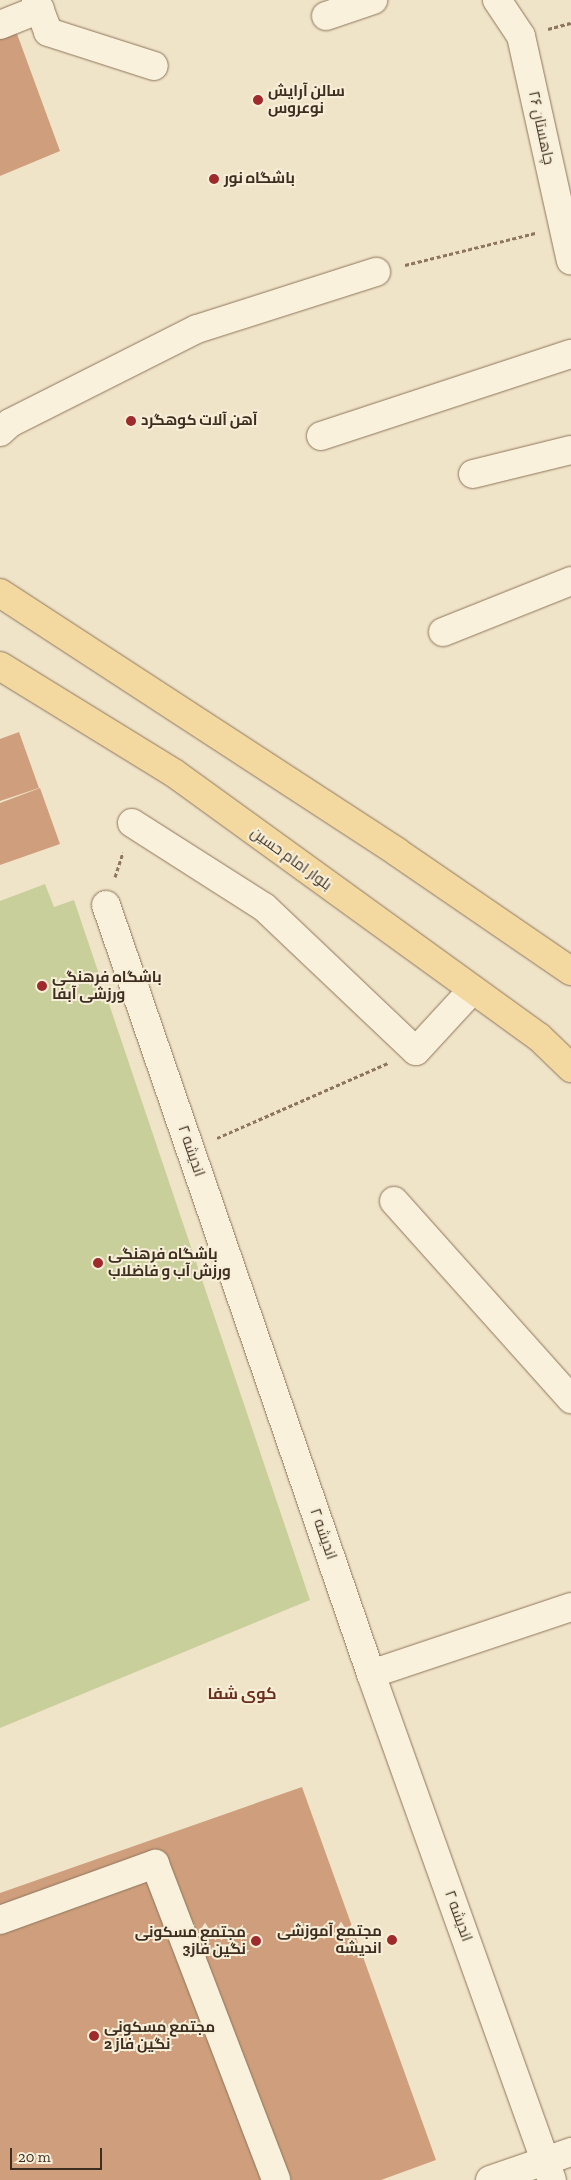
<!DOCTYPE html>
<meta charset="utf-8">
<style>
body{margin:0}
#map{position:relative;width:571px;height:2180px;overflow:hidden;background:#f0e4c8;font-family:"Zilla Slab",Cairo,serif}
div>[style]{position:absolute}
.green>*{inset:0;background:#c9cf9b}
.building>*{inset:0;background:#cf9f7d}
.path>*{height:3px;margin-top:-1.5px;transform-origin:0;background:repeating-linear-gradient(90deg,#8d765c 0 4px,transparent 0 6.5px)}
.roads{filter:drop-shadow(0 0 1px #8d765c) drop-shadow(0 0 1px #8d765c)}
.minor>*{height:28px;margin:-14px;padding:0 14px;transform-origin:14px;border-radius:14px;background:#faf1dc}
.major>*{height:28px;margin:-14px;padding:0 14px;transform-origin:14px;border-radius:14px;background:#f3d9a0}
.dots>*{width:14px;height:14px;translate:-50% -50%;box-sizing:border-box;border:2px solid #f7eed8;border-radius:50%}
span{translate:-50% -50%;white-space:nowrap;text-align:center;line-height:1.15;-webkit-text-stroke:4px #f7eed8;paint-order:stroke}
.poi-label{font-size:15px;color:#3d2e20;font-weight:700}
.left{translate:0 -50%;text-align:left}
.right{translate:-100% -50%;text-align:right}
.street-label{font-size:15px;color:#3d2e20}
.neighbourhood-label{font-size:16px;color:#6b2e1e;font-weight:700}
.scale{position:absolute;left:10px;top:2148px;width:92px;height:22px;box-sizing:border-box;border:2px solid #3d2e20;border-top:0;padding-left:6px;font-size:15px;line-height:18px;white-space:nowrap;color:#3d2e20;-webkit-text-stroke:4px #f7eed8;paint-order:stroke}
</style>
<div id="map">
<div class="green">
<div style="clip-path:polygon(45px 884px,54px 907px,74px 900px,310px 1600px,0 1728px,0 901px)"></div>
</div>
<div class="building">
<div style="clip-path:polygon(13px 23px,60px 151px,0 176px,0 28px)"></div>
<div style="clip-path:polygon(19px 732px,39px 788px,0 801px,0 739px)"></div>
<div style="clip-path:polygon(40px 788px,60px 844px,0 865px,0 803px)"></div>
<div style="clip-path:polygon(302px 1787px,436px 2160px,381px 2180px,0 2180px,0 1893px)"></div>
</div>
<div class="path">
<div style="left:548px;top:29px;width:24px;rotate:-15deg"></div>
<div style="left:405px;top:265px;width:134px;rotate:-13.8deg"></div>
<div style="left:115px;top:877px;width:26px;rotate:-72deg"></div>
<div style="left:217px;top:1138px;width:187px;rotate:-23.7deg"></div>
</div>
<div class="roads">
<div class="minor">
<div style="left:36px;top:0;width:34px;rotate:69deg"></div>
<div style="left:48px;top:32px;width:111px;rotate:17.8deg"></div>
<div style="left:497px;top:0;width:43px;rotate:56.3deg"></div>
<div style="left:521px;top:36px;width:230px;rotate:77.5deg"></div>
<div style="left:326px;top:16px;width:50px;rotate:-18.8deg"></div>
<div style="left:0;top:25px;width:43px;rotate:-21.8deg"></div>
<div style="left:0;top:432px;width:13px;rotate:-42deg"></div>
<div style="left:10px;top:423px;width:209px;rotate:-26.7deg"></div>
<div style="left:197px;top:329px;width:188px;rotate:-17.7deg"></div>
<div style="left:321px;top:436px;width:263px;rotate:-18.2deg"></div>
<div style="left:473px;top:474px;width:101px;rotate:-13.8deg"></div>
<div style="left:443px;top:632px;width:138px;rotate:-21.7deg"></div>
<div style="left:132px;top:823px;width:156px;rotate:32.5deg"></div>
<div style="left:264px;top:907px;width:209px;rotate:43.5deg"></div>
<div style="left:416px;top:1051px;width:83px;rotate:-47.4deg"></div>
<div style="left:106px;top:905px;width:813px;rotate:70.99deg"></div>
<div style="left:371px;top:1674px;width:537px;rotate:70.32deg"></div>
<div style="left:394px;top:1201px;width:266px;rotate:48.2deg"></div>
<div style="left:371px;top:1674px;width:211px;rotate:-18.5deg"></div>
<div style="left:0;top:1920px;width:165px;rotate:-19.9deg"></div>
<div style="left:155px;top:1864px;width:338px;rotate:69deg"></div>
<div style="left:490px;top:2180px;width:86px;rotate:-19.1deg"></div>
</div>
<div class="major">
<div style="left:0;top:593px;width:474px;rotate:33.1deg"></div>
<div style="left:397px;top:852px;width:211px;rotate:34.4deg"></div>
<div style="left:0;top:666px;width:204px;rotate:31.6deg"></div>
<div style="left:174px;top:773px;width:450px;rotate:35.9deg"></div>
<div style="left:539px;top:1037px;width:45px;rotate:44.1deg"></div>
</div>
</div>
<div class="dots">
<div style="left:258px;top:100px;background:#9e2a2b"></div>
<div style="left:214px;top:179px;background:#9e2a2b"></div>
<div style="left:131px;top:421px;background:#9e2a2b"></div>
<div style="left:42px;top:986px;background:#9e2a2b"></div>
<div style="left:98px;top:1263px;background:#9e2a2b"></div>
<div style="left:392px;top:1940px;background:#9e2a2b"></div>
<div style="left:256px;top:1941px;background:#9e2a2b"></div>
<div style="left:94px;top:2036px;background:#9e2a2b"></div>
</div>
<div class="poi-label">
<span class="left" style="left:268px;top:100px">سالن آرایش<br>نوعروس</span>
<span class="left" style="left:224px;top:179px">باشگاه نور</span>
<span class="left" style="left:141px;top:421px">آهن آلات کوهگرد</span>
<span class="left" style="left:52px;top:986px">باشگاه فرهنگی<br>ورزشی آبفا</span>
<span class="left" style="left:108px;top:1263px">باشگاه فرهنگی<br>ورزش آب و فاضلاب</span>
<span class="right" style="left:382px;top:1940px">مجتمع آموزشی<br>اندیشه</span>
<span class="right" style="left:246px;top:1941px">مجتمع مسکونی<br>نگین فاز3</span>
<span class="left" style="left:104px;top:2036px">مجتمع مسکونی<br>نگین فاز 2</span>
</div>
<div class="street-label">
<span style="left:541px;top:128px;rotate:78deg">چاهستان ۲۶</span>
<span style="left:291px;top:859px;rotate:36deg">بلوار امام حسین</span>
<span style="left:191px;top:1151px;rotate:71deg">اندیشه ۲</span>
<span style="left:323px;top:1534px;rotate:71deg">اندیشه ۲</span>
<span style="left:458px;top:1916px;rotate:70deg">اندیشه ۲</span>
</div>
<div class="neighbourhood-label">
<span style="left:242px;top:1694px">کوی شفا</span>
</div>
<div class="scale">20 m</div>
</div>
